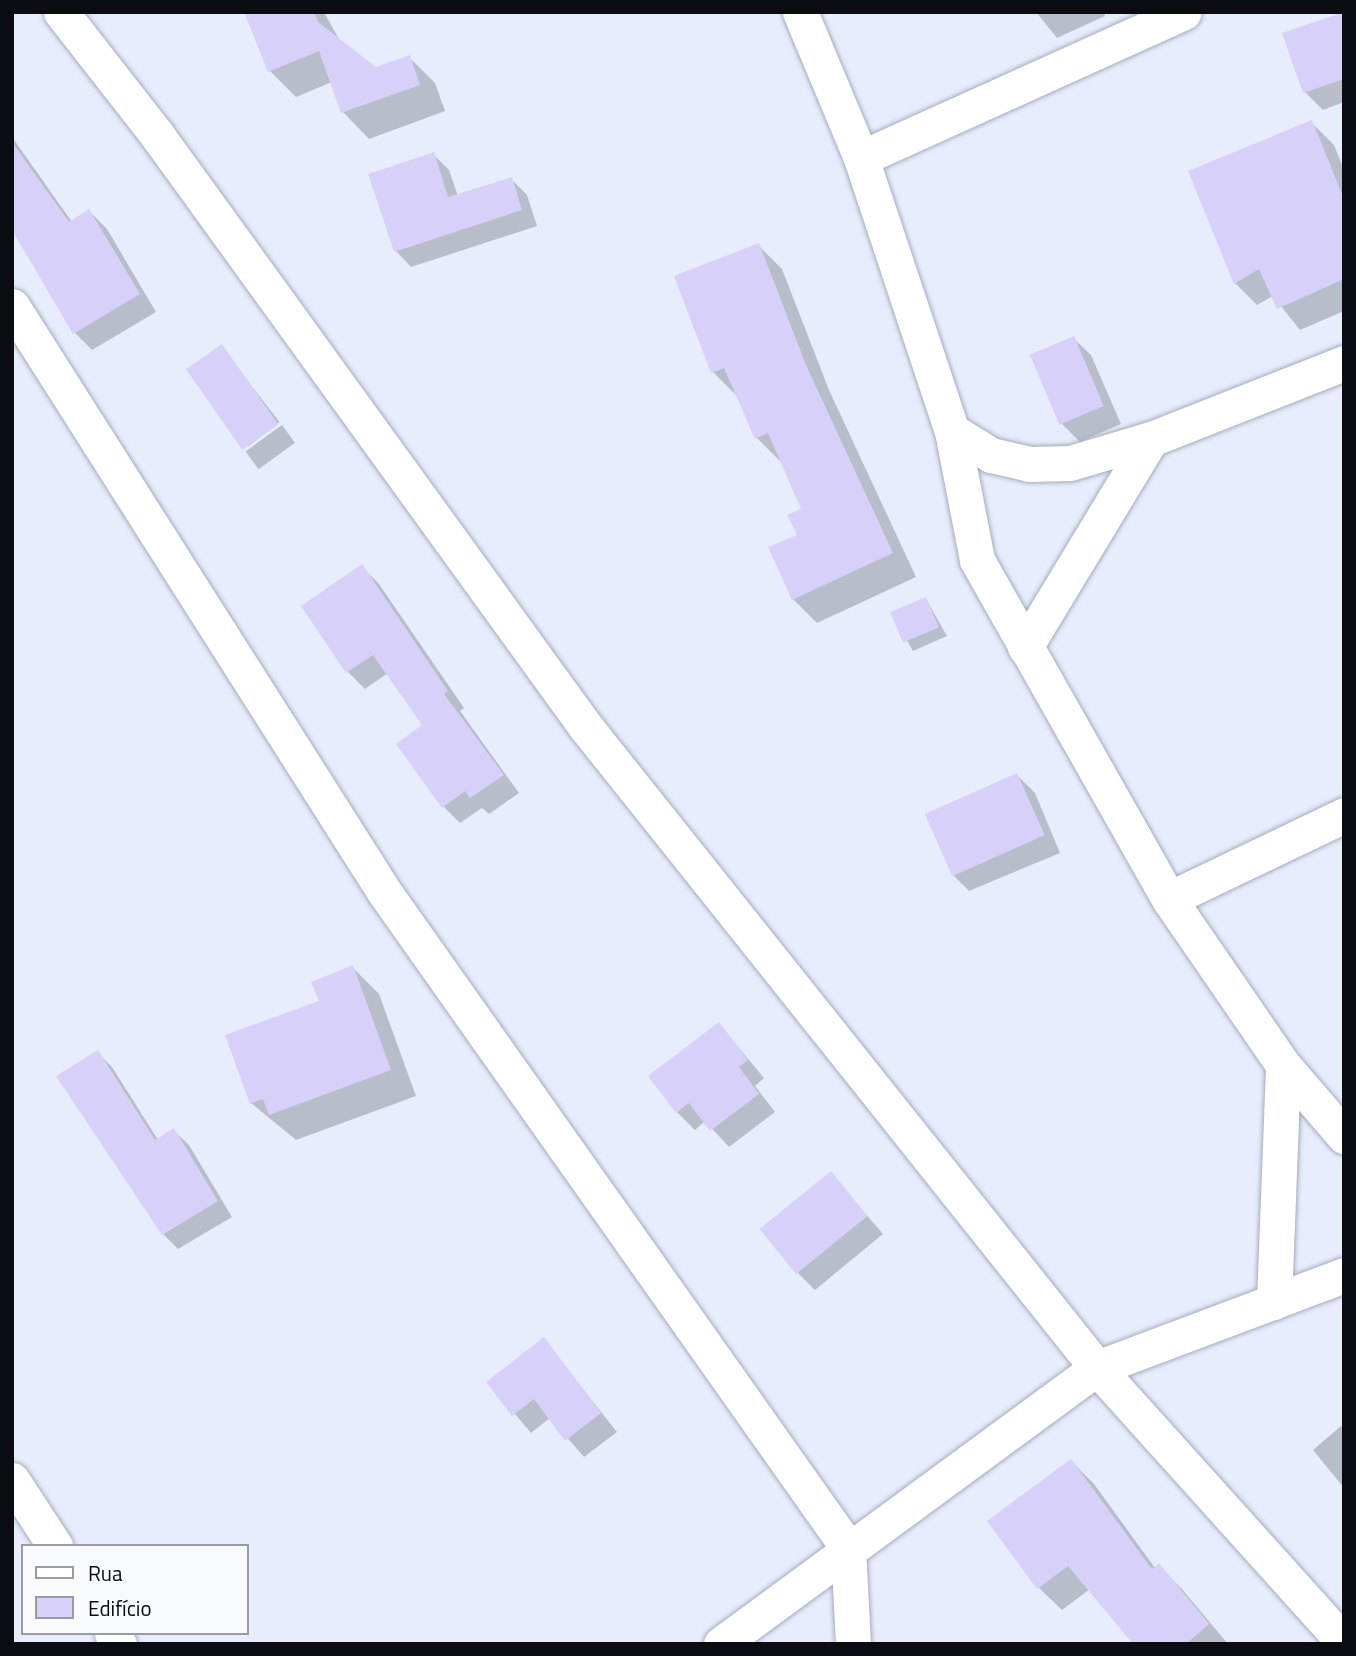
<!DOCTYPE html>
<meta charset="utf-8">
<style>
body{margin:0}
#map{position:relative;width:1356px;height:1656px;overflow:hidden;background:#e7edfd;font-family:"Titillium Web",sans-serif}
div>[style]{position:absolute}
.shadow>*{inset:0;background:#0003;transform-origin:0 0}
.building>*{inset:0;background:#d7d0f8;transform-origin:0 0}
.roads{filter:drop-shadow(0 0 2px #a4abbd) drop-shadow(0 0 2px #a4abbd)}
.street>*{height:35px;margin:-17.5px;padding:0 17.5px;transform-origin:17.5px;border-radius:17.5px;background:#fff}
span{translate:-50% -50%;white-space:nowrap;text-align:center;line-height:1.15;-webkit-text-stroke:5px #f9fafe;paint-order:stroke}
.frame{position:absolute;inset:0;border:14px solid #0a0c12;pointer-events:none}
.legend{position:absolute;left:21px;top:1544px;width:228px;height:91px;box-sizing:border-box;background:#f9fafe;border:2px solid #999ba0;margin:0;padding:9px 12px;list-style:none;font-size:21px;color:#0a0c12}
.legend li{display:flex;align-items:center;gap:14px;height:35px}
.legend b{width:35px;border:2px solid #999ba0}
</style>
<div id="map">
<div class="shadow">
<div style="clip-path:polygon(260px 12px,324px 12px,340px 41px,376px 69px,409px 57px,435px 83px,445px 111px,369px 139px,343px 112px,332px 82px,296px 97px,270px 71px)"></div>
<div style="clip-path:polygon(1036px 12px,1104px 12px,1105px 16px,1057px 38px)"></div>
<div style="clip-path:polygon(1344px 14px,1344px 102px,1323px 110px,1305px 92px)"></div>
<div style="clip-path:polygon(1311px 122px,1334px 145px,1344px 170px,1344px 311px,1300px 330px,1273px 296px,1257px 305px,1235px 283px)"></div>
<div style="clip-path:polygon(12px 137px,72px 222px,89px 211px,107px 229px,156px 312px,92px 350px,74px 332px,12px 226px)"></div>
<div style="clip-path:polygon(433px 154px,449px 170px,458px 196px,511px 179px,527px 195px,537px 226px,411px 267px,396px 251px)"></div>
<div style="clip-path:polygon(758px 245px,782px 269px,829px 390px,916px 577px,817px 623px,793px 599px,804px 510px,781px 462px,757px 438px,737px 396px,713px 372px)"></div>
<div style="clip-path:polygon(1073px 338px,1091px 355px,1121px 424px,1080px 442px,1062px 424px)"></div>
<div style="left:221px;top:347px;width:95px;height:40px;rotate:52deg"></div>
<div style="left:282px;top:425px;width:22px;height:45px;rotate:54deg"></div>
<div style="clip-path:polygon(362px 567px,379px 584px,464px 708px,460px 711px,519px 793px,489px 814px,482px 808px,460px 823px,443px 806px,425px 726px,388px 673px,365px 689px,348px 672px)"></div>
<div style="clip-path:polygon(926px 599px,947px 636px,913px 651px,892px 614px)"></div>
<div style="clip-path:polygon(1017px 775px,1035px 793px,1060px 853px,969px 891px,952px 874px)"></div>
<div style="clip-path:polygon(352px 967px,379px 994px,416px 1096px,296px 1140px,251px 1103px,321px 1002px)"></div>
<div style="clip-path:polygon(719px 1024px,764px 1078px,755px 1086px,775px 1112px,729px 1147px,705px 1121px,695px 1130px,677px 1112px)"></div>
<div style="clip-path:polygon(97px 1052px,112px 1067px,158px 1140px,174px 1131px,189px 1145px,232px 1217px,178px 1249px,163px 1234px)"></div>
<div style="clip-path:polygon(830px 1173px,883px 1234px,815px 1290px,797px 1272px)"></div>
<div style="clip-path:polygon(543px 1339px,617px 1432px,584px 1457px,550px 1418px,531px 1433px,488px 1382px)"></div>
<div style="clip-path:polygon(1341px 1426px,1344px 1429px,1344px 1488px,1313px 1450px)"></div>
<div style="clip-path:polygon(1071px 1461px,1094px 1484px,1155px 1568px,1158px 1566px,1181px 1588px,1228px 1644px,1136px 1644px,1090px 1589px,1062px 1610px,1039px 1588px)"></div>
</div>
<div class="building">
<div style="clip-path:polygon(244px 12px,314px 12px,318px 22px,376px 67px,410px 55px,420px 85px,341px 113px,319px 51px,268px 72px)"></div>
<div style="clip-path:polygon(1344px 12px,1344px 79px,1303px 93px,1282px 33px)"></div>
<div style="clip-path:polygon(1312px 120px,1344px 199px,1344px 279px,1277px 309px,1259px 269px,1234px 284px,1188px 171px)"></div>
<div style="clip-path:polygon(12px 142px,69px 222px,89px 209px,140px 294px,73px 334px,12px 230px)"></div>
<div style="clip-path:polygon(434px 152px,448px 197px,512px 177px,522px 210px,394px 252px,368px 174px)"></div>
<div style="clip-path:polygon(759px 243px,806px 365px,893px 553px,792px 600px,768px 547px,797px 535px,787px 515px,801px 509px,768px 433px,755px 439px,724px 368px,711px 373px,674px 276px)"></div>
<div style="left:1074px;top:336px;width:76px;height:48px;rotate:67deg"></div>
<div style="left:222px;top:344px;width:98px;height:44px;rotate:55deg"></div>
<div style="clip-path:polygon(362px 564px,448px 691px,444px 694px,504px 775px,470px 798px,465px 791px,442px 808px,396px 744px,422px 725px,373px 655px,346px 673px,301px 606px)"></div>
<div style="left:926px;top:597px;width:33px;height:39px;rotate:67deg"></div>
<div style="left:1017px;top:773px;width:68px;height:101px;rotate:66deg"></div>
<div style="clip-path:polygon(353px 965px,391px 1070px,269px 1115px,263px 1099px,250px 1104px,225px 1035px,319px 1001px,311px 982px)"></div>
<div style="clip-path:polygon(719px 1022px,748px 1060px,739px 1067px,759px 1094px,710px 1131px,689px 1103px,676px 1113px,648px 1076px)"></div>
<div style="clip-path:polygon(98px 1050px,155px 1140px,174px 1128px,218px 1201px,162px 1235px,56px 1076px)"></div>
<div style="left:831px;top:1171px;width:58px;height:92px;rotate:51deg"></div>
<div style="clip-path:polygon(544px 1337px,601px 1413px,565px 1441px,534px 1399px,512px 1416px,486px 1382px)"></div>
<div style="clip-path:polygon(1071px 1459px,1152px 1569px,1159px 1563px,1209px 1624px,1186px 1644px,1133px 1644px,1068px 1566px,1037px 1589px,987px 1521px)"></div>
</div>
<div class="roads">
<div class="street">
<div style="left:61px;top:12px;width:156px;rotate:52deg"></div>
<div style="left:157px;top:135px;width:730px;rotate:54.09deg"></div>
<div style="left:585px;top:726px;width:821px;rotate:51.43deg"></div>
<div style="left:1097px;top:1368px;width:369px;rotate:48deg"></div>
<div style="left:800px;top:12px;width:158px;rotate:67.3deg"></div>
<div style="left:861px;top:158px;width:288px;rotate:71.6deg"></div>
<div style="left:952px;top:431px;width:131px;rotate:79deg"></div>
<div style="left:977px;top:560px;width:390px;rotate:60.5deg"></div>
<div style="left:1169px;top:899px;width:201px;rotate:55.5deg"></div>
<div style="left:1283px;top:1065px;width:94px;rotate:49.3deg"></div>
<div style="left:861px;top:158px;width:354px;rotate:-24.3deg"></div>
<div style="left:12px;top:306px;width:695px;rotate:57.57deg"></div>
<div style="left:385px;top:893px;width:802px;rotate:54.74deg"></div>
<div style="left:848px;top:1548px;width:96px;rotate:87deg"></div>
<div style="left:952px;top:431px;width:46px;rotate:31.6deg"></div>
<div style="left:991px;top:455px;width:39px;rotate:13deg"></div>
<div style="left:1029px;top:464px;width:41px;rotate:-1.4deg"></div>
<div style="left:1070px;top:463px;width:84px;rotate:-16.5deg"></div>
<div style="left:1151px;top:439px;width:207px;rotate:-21.5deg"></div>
<div style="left:1025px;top:647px;width:243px;rotate:-58.8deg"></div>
<div style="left:1169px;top:899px;width:194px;rotate:-25.6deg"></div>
<div style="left:1274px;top:1302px;width:237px;rotate:-87.8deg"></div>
<div style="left:12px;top:1480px;width:79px;rotate:56.9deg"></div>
<div style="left:112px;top:1633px;width:13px;rotate:58deg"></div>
<div style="left:721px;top:1644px;width:466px;rotate:-36.3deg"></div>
<div style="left:1097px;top:1368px;width:264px;rotate:-20.6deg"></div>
</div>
</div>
<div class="frame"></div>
<ul class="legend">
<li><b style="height:9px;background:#fff"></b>Rua</li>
<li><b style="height:19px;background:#d7d0f8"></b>Edifício</li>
</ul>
</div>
